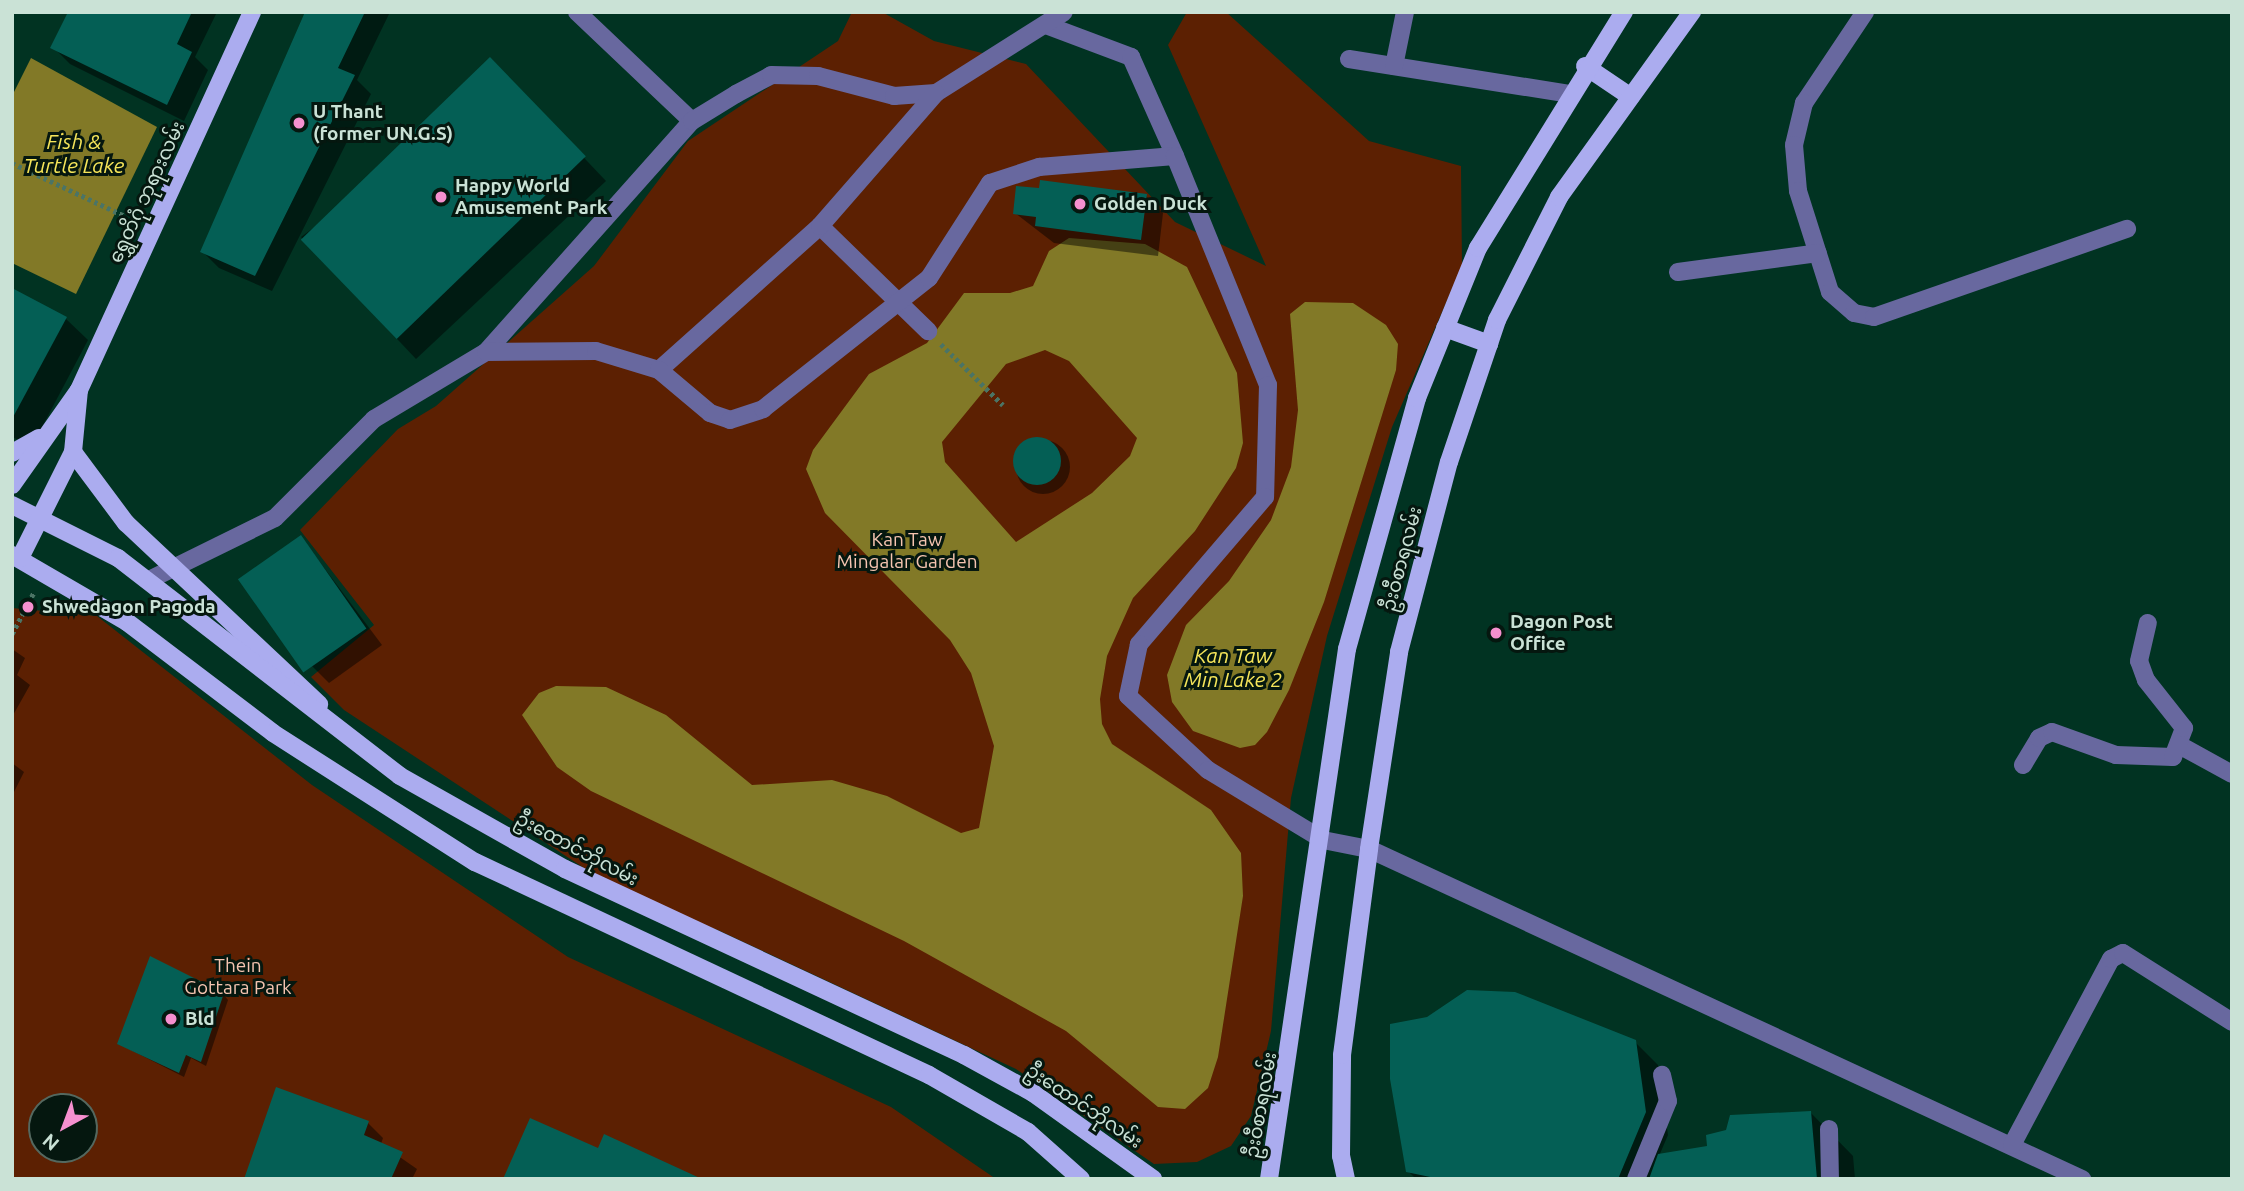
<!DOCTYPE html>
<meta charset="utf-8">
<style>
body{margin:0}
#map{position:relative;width:2244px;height:1191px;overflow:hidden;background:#013322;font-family:Ubuntu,"Noto Sans Myanmar",sans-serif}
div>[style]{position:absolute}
.green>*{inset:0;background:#5c2002}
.water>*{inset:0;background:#827927}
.shadow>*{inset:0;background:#0007}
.round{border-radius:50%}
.building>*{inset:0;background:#045f55;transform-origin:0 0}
.path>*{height:4.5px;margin-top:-2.25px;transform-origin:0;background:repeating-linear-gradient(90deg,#4b7465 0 3.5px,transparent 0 7px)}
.minor>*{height:18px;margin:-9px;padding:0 9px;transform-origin:9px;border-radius:9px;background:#68689f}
.major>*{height:18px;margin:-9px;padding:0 9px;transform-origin:9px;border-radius:9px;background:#abacef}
.dots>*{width:19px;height:19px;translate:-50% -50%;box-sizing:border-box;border:4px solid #05170f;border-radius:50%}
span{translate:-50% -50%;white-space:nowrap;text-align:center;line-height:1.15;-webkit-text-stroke:6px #05170f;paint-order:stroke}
.poi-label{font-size:19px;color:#cae2d6;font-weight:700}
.left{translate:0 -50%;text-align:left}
.street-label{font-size:19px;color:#cae2d6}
.park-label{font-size:19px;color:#f5c4b0}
.water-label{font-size:21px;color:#f5e55a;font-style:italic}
.frame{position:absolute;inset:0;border:14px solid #cae2d6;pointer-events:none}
.north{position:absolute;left:28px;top:1093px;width:70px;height:70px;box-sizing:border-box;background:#05170f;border:2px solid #54685f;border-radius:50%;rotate:221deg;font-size:19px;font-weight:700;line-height:28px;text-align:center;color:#cae2d6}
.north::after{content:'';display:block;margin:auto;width:24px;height:32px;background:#f690cf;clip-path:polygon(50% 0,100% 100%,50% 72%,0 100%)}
</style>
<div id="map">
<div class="green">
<div style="clip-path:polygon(852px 12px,882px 12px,934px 41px,1026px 64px,1175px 222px,1266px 266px,1168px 45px,1187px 12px,1226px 12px,1369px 141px,1461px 166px,1462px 266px,1392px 427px,1327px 636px,1291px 798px,1271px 1031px,1251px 1116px,1231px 1146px,1197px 1162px,1154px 1164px,1016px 1069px,720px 931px,619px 891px,344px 710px,311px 677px,374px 625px,300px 530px,398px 429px,436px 406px,594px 266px,688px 141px,838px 41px)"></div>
<div style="clip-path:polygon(evenodd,12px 608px,97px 616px,312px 785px,568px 957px,891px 1107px,996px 1179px,12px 1179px,12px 608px,42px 1107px,84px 1107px,84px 1149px,42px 1149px,42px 1107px)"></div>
</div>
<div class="water">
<div style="clip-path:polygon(31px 58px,157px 127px,76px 294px,12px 263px,12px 96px)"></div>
<div style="clip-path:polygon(evenodd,1069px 238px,1145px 244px,1187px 267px,1237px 373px,1243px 443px,1236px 468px,1195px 531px,1133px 598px,1107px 656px,1100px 699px,1102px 724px,1112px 744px,1211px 810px,1241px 853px,1243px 896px,1218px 1057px,1208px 1088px,1185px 1109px,1158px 1107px,1066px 1031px,904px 941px,591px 791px,557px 767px,522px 715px,539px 693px,556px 686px,606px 687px,666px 715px,752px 785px,832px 780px,887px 796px,961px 833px,979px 828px,994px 746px,971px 673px,950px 640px,825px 513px,806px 469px,813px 450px,869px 374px,927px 343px,964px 293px,1010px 293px,1033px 286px,1049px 251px,1069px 238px,1045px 350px,1069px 361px,1137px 438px,1130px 456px,1092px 493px,1016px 542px,945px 462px,942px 442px,1006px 364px,1045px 350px)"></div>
<div style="clip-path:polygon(1305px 302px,1353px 303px,1386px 325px,1398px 344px,1396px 370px,1324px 602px,1289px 690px,1267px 732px,1255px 745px,1240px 748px,1193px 731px,1172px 702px,1167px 675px,1186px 625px,1229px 581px,1271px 520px,1291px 467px,1298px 410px,1290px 314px)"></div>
</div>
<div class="shadow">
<div style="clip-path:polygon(70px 12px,217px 12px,195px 57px,208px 70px,184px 121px,70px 64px,53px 47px)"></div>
<div style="clip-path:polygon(310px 12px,390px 12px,357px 80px,371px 94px,272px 291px,219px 268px,202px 251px)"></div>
<div style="clip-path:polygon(512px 82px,606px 181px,416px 359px,301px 237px)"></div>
<div style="clip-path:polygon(1041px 190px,1146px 196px,1163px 213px,1158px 256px,1054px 243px,1015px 213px)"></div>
<div style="clip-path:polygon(12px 290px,65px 318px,88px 340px,32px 446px,12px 437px)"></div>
<div class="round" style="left:1016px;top:440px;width:54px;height:54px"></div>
<div style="clip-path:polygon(301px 537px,382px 645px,329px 683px,312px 666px)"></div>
<div style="clip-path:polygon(12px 649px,25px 658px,17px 675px,30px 685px,12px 717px)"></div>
<div style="clip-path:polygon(12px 763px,24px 772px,12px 796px)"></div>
<div style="clip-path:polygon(223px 994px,228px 1000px,206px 1066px,191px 1058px,184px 1077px,119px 1044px)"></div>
<div style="clip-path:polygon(1635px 1042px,1658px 1065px,1668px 1135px,1659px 1156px,1709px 1147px,1810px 1112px,1853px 1156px,1855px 1179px,1416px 1179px,1408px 1171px)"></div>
<div style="clip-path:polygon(368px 1123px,383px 1138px,381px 1144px,417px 1169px,412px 1179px,246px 1179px)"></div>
</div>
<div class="building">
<div style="clip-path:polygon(68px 12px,192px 12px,177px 44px,192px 52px,167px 105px,50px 48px)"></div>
<div style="clip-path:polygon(305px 12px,365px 12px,338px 68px,355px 75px,255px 276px,200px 252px)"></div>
<div style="left:490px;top:57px;width:138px;height:263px;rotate:46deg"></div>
<div style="clip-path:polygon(1040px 180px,1147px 194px,1141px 240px,1035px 226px,1036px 217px,1013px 214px,1016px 186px,1039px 188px)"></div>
<div style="clip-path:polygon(12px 288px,67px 317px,12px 419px)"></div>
<div class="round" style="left:1013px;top:437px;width:48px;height:48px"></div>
<div style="left:301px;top:535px;width:114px;height:77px;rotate:55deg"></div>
<div style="clip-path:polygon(150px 956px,224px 993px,201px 1062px,186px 1055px,179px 1073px,117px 1044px)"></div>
<div style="clip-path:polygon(1467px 990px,1515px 992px,1636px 1040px,1646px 1112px,1618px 1179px,1440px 1179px,1406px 1172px,1390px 1079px,1390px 1024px,1427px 1017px)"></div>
<div style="clip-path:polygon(276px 1087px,369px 1121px,364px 1135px,403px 1152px,391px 1179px,244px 1179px)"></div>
<div style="clip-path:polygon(1811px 1111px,1817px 1179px,1649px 1179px,1658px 1154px,1707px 1146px,1706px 1135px,1726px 1130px,1730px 1115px)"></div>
<div style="clip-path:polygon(530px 1118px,598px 1148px,604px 1134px,702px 1179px,503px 1179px)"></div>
</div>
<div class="path">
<div style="left:12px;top:163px;width:123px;rotate:25.1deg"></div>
<div style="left:941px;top:344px;width:87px;rotate:44.5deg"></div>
<div style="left:12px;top:634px;width:47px;rotate:-62.4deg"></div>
</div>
<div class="minor">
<div style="left:577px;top:12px;width:158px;rotate:43.5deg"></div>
<div style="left:1865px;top:12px;width:110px;rotate:123.8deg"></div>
<div style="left:1804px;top:103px;width:43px;rotate:103.4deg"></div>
<div style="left:1794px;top:145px;width:46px;rotate:85deg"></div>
<div style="left:1798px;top:191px;width:106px;rotate:72.4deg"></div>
<div style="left:1830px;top:292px;width:32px;rotate:41deg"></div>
<div style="left:1854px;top:313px;width:20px;rotate:11deg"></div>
<div style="left:1874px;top:317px;width:268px;rotate:-19.2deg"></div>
<div style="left:1046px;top:25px;width:91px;rotate:20.6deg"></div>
<div style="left:1131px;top:57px;width:108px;rotate:66deg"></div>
<div style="left:1349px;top:59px;width:223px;rotate:9deg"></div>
<div style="left:1394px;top:66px;width:55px;rotate:-78.5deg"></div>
<div style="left:820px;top:226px;width:151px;rotate:44.2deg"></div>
<div style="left:1678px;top:272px;width:141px;rotate:-7.7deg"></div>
<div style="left:486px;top:352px;width:310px;rotate:-48.3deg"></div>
<div style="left:692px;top:121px;width:52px;rotate:-31.5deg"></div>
<div style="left:736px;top:94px;width:40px;rotate:-28deg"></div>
<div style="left:771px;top:75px;width:47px;rotate:1.2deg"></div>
<div style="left:818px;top:76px;width:79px;rotate:14.7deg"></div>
<div style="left:894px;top:96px;width:42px;rotate:-4.1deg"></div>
<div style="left:936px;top:93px;width:151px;rotate:-32.3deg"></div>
<div style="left:659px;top:370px;width:216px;rotate:-41.8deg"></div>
<div style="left:820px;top:226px;width:176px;rotate:-48.9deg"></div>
<div style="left:149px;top:580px;width:140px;rotate:-26.2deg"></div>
<div style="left:275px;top:518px;width:140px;rotate:-45deg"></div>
<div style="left:374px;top:419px;width:131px;rotate:-30.9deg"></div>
<div style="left:486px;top:352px;width:110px;rotate:-0.5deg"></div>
<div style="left:596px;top:351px;width:66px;rotate:16.8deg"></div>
<div style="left:659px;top:370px;width:67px;rotate:40.1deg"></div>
<div style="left:710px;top:413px;width:21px;rotate:19deg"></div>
<div style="left:730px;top:420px;width:35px;rotate:-18deg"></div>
<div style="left:763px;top:409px;width:211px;rotate:-38.3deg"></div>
<div style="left:929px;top:278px;width:113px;rotate:-57.3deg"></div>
<div style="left:990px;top:183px;width:52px;rotate:-18.1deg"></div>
<div style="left:1039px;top:167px;width:136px;rotate:-4.6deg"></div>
<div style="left:1175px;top:156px;width:247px;rotate:67.9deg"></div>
<div style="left:1268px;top:385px;width:112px;rotate:91.5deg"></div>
<div style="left:1265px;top:497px;width:194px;rotate:130.6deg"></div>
<div style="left:1139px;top:644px;width:53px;rotate:101.9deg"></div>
<div style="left:1128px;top:696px;width:109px;rotate:42.8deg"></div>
<div style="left:1208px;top:770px;width:135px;rotate:31.3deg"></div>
<div style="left:1323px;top:840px;width:47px;rotate:11.1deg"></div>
<div style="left:1369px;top:849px;width:786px;rotate:24.84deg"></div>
<div style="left:2181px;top:746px;width:58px;rotate:28.8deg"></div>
<div style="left:2023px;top:765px;width:31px;rotate:-59deg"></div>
<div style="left:2039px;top:738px;width:14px;rotate:-25deg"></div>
<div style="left:2052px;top:732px;width:68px;rotate:19.8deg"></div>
<div style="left:2116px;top:755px;width:57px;rotate:2deg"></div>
<div style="left:2173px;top:757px;width:31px;rotate:-69deg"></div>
<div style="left:2184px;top:728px;width:61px;rotate:-128.4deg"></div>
<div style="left:2146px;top:680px;width:20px;rotate:-110deg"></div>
<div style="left:2139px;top:661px;width:39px;rotate:-77deg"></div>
<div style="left:1829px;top:1129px;width:50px;rotate:88.9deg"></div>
<div style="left:2012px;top:1145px;width:211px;rotate:-62deg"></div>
<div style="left:2111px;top:959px;width:13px;rotate:-27deg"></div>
<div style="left:2123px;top:953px;width:129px;rotate:32.3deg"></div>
<div style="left:1636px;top:1179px;width:84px;rotate:-67.7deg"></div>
<div style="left:1668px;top:1101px;width:27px;rotate:-103deg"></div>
</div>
<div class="major">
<div style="left:1585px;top:66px;width:55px;rotate:34deg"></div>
<div style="left:1445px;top:328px;width:47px;rotate:20deg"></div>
<div style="left:73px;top:452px;width:89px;rotate:53.3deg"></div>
<div style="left:126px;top:523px;width:265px;rotate:43.2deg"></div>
<div style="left:12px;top:453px;width:31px;rotate:-29deg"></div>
<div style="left:12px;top:485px;width:116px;rotate:-54.8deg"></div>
<div style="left:79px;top:390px;width:416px;rotate:-65.4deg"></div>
<div style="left:12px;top:505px;width:119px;rotate:26.6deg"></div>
<div style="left:118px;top:558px;width:356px;rotate:37.7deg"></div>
<div style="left:400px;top:776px;width:189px;rotate:29.4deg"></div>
<div style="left:565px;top:869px;width:440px;rotate:25deg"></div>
<div style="left:964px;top:1055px;width:79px;rotate:28.8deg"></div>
<div style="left:1033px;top:1093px;width:148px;rotate:35.6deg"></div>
<div style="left:12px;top:555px;width:133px;rotate:30.2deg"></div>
<div style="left:127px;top:622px;width:183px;rotate:37.2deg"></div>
<div style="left:273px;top:733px;width:240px;rotate:32.6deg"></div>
<div style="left:475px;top:862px;width:501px;rotate:25.13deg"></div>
<div style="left:929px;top:1075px;width:114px;rotate:29.9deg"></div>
<div style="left:1028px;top:1132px;width:71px;rotate:41.6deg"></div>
<div style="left:20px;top:558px;width:119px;rotate:-63.4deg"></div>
<div style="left:73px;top:452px;width:62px;rotate:-84.5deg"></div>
<div style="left:1269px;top:1179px;width:536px;rotate:-81.63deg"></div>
<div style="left:1347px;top:649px;width:261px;rotate:-74.4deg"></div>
<div style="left:1417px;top:398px;width:162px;rotate:-67.9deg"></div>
<div style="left:1478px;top:248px;width:278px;rotate:-58.3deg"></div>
<div style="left:1346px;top:1179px;width:24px;rotate:-102deg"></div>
<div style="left:1341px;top:1156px;width:101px;rotate:-89.4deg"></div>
<div style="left:1342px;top:1055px;width:208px;rotate:-82.5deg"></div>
<div style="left:1369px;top:849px;width:199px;rotate:-81.3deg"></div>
<div style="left:1399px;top:652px;width:196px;rotate:-75.3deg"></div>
<div style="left:1449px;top:462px;width:150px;rotate:-71.3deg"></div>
<div style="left:1497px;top:320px;width:138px;rotate:-63.2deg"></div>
<div style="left:1559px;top:197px;width:228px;rotate:-54.3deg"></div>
</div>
<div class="dots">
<div style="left:299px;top:123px;background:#f690cf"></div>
<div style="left:441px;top:197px;background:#f690cf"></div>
<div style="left:1080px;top:204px;background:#f690cf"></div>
<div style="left:28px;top:607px;background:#f690cf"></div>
<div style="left:1496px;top:633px;background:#f690cf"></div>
<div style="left:171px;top:1019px;background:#f690cf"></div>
</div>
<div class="poi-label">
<span class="left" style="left:313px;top:123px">U Thant<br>(former UN.G.S)</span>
<span class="left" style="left:455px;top:197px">Happy World<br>Amusement Park</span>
<span class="left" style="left:1094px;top:204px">Golden Duck</span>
<span class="left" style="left:42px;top:607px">Shwedagon Pagoda</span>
<span class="left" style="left:1510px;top:633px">Dagon Post<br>Office</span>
<span class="left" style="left:185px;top:1019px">Bld</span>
</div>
<div class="street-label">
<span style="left:147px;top:192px;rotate:-65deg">ရွှေတိဂုံ ဘုရားလမ်း</span>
<span style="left:1402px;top:559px;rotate:-75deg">ဦးဝီစာရလမ်း</span>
<span style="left:577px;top:849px;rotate:28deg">ဦးထောင်ဘိုလမ်း</span>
<span style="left:1261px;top:1105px;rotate:-80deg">ဦးဝီစာရလမ်း</span>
<span style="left:1084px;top:1106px;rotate:34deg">ဦးထောင်ဘိုလမ်း</span>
</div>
<div class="park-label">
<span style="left:907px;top:551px">Kan Taw<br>Mingalar Garden</span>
<span style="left:238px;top:977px">Thein<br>Gottara Park</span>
</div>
<div class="water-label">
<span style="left:74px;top:153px">Fish &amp;<br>Turtle Lake</span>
<span style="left:1233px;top:667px">Kan Taw<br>Min Lake 2</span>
</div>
<div class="frame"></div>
<div class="north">N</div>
</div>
